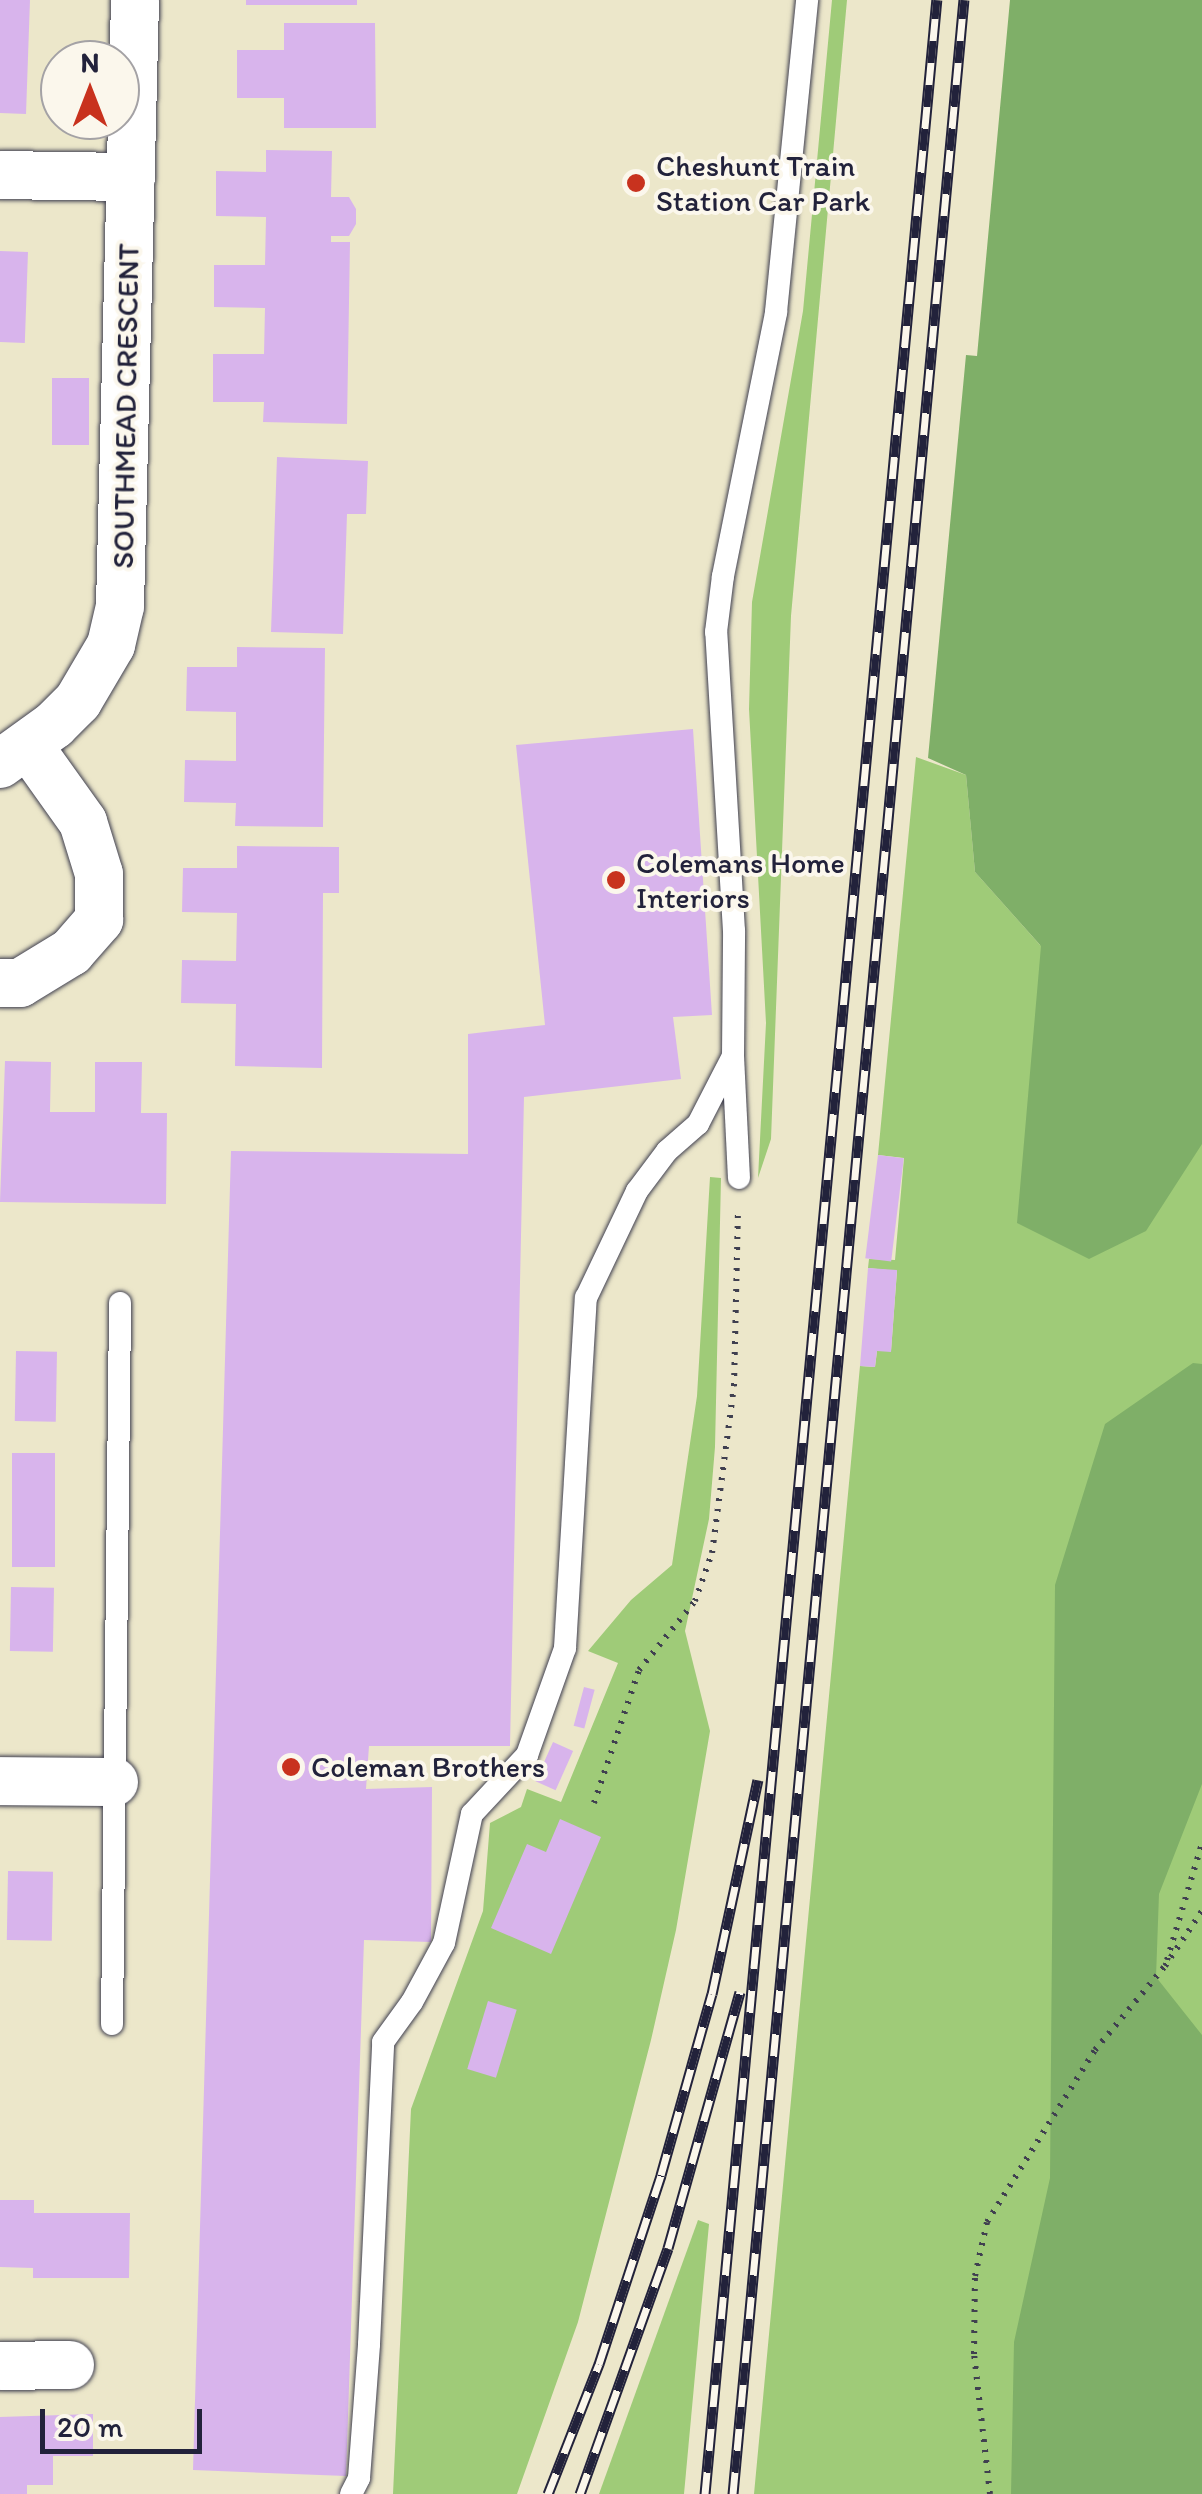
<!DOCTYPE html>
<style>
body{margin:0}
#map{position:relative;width:1202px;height:2494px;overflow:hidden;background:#ece7ca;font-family:Itim,sans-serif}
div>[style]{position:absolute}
.green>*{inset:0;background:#9fcb78}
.forest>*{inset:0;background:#7faf68}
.building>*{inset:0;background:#d8b4ec;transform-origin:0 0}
.path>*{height:6px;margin-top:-3px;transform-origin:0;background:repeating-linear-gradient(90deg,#404050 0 2.5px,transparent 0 10.5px)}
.roads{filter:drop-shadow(0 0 2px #404050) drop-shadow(0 0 2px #404050)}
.service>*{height:22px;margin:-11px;padding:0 11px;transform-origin:11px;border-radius:11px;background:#fff}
.minor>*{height:48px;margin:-24px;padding:0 24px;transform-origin:24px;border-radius:24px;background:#fff}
.rail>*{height:11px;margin-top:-5.5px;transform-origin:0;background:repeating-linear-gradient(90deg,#fbf7ec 0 22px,#22223b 0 44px);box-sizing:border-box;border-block:2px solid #22223b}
.dots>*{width:28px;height:28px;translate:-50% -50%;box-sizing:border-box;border:5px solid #fbf7ec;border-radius:50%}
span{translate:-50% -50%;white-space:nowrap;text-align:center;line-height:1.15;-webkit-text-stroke:8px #fbf7ec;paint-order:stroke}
.poi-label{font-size:30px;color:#22223b}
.left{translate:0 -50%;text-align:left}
.street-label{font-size:30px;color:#22223b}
.north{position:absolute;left:40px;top:40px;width:100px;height:100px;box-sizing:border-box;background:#fbf7ec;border:2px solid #a4a2a5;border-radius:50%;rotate:0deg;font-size:28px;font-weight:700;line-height:40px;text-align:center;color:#22223b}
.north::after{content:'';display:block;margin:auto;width:35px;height:45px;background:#c8321e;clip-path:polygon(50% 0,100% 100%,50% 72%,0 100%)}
.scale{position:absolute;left:40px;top:2409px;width:162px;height:45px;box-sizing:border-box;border:5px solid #22223b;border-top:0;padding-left:12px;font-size:30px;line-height:35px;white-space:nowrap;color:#22223b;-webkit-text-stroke:8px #fbf7ec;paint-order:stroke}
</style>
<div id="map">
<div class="green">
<div style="clip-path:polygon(832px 0,847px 0,791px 616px,771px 1139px,758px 1178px,766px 1023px,749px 709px,752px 602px,803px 311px)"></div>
<div style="clip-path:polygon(1202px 0,1202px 2494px,754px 2494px,860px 1366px,875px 1367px,877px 1351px,891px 1351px,897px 1271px,868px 1268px,869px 1259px,895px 1260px,904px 1158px,878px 1155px,916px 757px,966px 775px,975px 872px,1040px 945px)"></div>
<div style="clip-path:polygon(710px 1177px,721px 1178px,715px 1447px,709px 1519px,685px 1631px,710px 1731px,676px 1930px,651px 2040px,578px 2322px,517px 2494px,393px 2494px,411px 2109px,483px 1911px,490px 1823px,521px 1807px,527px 1789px,561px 1802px,618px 1663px,588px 1651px,631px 1600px,672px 1565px,697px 1396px)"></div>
<div style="clip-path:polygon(698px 2220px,709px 2224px,684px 2494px,599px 2494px)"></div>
</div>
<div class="forest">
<div style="clip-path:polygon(1010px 0,1202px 0,1202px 1144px,1146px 1231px,1089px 1259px,1017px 1223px,1041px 946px,975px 872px,966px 775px,928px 758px,966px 355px,977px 356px)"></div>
<div style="clip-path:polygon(1193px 1363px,1202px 1364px,1202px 1784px,1159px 1894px,1156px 1977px,1202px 2035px,1202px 2494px,1011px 2494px,1014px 2342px,1050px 2178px,1055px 1585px,1105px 1424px)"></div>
</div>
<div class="building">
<div style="clip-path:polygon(0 0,30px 0,26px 114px,0 113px)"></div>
<div style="left:246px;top:0;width:111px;height:5px"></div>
<div style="clip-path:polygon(284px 23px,375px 23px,376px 128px,284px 128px,284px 98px,237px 98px,237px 50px,284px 50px)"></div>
<div style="clip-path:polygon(266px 150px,332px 151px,331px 197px,349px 197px,356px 209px,356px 224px,349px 236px,331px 236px,331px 242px,350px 242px,347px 424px,263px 422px,264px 402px,213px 402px,213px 354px,264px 354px,265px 308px,214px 307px,214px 265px,265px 265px,266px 217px,216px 216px,216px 171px,266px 172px)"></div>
<div style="left:0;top:251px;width:28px;height:91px;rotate:2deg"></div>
<div style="left:52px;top:378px;width:37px;height:67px"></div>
<div style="clip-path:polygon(277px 457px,368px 461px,366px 514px,347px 514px,343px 634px,271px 632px)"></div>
<div style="clip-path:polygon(237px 647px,325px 648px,323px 827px,235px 826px,236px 803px,184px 802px,185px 760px,236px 761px,236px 712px,186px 711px,187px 667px,237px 667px)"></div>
<div style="clip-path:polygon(693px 729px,712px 1015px,673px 1017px,681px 1079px,524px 1097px,510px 1746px,369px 1746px,366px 1789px,432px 1787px,431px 1942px,364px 1940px,346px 2476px,193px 2470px,231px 1151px,468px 1154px,468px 1034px,545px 1025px,516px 745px)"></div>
<div style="clip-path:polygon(237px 846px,339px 847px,339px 893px,323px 893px,322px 1068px,235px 1066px,236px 1004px,181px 1003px,182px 960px,236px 961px,237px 913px,182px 912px,183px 868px,237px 868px)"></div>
<div style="clip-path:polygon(5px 1061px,51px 1062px,50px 1112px,95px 1112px,95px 1062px,142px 1062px,141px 1113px,167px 1113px,166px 1204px,0 1202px)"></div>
<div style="left:878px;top:1155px;width:26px;height:104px;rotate:7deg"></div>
<div style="clip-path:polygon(868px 1268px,897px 1270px,891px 1352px,877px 1351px,875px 1367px,860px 1366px)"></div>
<div style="left:16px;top:1351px;width:41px;height:70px;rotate:1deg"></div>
<div style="left:12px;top:1453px;width:43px;height:114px"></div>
<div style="left:11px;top:1587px;width:43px;height:64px;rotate:1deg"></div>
<div style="left:584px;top:1687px;width:11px;height:40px;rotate:15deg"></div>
<div style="left:553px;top:1742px;width:22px;height:43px;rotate:24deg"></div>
<div style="clip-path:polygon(560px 1819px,601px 1837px,551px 1954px,491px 1928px,527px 1844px,546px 1852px)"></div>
<div style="left:8px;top:1871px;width:45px;height:69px;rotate:1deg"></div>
<div style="left:488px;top:2001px;width:30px;height:71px;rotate:17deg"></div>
<div style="clip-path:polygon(0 2200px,34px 2200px,34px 2213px,130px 2213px,129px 2278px,33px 2278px,33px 2268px,0 2267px)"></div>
<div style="clip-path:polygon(93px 2414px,93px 2456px,53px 2456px,53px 2485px,27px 2485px,27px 2494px,0 2494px,0 2417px)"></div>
</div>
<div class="path">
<div style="left:594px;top:1803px;width:140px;rotate:-71.3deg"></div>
<div style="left:639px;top:1670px;width:89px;rotate:-50.9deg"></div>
<div style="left:695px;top:1601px;width:51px;rotate:-70.5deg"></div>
<div style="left:712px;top:1553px;width:168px;rotate:-82.5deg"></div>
<div style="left:734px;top:1386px;width:172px;rotate:-88.7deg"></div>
<div style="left:1167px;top:1960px;width:122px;rotate:-73.3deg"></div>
<div style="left:990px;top:2494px;width:141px;rotate:-96.5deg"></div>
<div style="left:974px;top:2354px;width:78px;rotate:-89.3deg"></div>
<div style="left:975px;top:2276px;width:55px;rotate:-77.5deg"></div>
<div style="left:987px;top:2222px;width:203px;rotate:-57.9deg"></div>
<div style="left:1095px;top:2050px;width:109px;rotate:-50.2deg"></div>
<div style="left:1165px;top:1966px;width:66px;rotate:-56.1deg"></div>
</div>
<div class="roads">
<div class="service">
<div style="left:733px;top:1056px;width:122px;rotate:87.2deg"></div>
<div style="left:112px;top:2024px;width:721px;rotate:-89.36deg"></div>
<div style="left:351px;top:2494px;width:18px;rotate:-63deg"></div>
<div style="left:359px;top:2478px;width:134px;rotate:-85.7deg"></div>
<div style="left:369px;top:2344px;width:302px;rotate:-87.3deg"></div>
<div style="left:383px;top:2042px;width:49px;rotate:-54.1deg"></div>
<div style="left:412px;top:2002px;width:67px;rotate:-61.5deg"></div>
<div style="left:444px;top:1943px;width:132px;rotate:-77.8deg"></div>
<div style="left:472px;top:1814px;width:81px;rotate:-47deg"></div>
<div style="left:527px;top:1755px;width:114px;rotate:-70.4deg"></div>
<div style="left:565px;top:1648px;width:351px;rotate:-86.6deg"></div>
<div style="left:586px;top:1298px;width:119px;rotate:-64.5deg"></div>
<div style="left:637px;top:1191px;width:50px;rotate:-53.1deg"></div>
<div style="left:667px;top:1151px;width:41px;rotate:-41.1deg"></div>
<div style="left:698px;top:1124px;width:76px;rotate:-62.8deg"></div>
<div style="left:733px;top:1056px;width:125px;rotate:-89.5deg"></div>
<div style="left:734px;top:931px;width:300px;rotate:-93.4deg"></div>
<div style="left:716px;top:632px;width:56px;rotate:-82.9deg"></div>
<div style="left:723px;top:576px;width:269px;rotate:-78.6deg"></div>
<div style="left:776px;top:312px;width:314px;rotate:-84.3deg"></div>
</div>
<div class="minor">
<div style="left:0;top:175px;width:131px;rotate:0.9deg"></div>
<div style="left:0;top:764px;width:67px;rotate:-35.8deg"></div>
<div style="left:54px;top:725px;width:34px;rotate:-45deg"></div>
<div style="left:78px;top:701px;width:65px;rotate:-59.5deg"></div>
<div style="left:111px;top:645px;width:40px;rotate:-77deg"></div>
<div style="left:120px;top:606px;width:606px;rotate:-88.58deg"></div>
<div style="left:0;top:983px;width:20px"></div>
<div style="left:20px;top:983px;width:60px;rotate:-31.3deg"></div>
<div style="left:71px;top:952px;width:43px;rotate:-48.8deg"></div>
<div style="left:99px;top:920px;width:46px;rotate:-90deg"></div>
<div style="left:99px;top:874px;width:54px;rotate:-107.1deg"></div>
<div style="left:83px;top:822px;width:95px;rotate:-125.5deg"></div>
<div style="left:0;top:1781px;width:114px;rotate:0.5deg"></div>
<div style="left:0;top:2366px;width:70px;rotate:-0.8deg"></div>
</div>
</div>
<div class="rail">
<div style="left:548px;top:2494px;width:140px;rotate:-68.6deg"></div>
<div style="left:599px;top:2364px;width:199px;rotate:-71.8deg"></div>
<div style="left:661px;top:2175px;width:188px;rotate:-74.3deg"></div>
<div style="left:712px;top:1994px;width:219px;rotate:-77.9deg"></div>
<div style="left:580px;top:2494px;width:261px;rotate:-70.3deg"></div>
<div style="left:668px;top:2248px;width:266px;rotate:-74.3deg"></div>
<div style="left:705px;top:2494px;width:2505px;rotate:-84.69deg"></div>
<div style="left:733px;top:2494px;width:2505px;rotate:-84.71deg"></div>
</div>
<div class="dots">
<div style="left:636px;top:183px;background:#c8321e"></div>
<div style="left:616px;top:880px;background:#c8321e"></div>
<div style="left:291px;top:1767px;background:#c8321e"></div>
</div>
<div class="poi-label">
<span class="left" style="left:656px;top:183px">Cheshunt Train<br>Station Car Park</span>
<span class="left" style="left:636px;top:880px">Colemans Home<br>Interiors</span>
<span class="left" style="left:311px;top:1767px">Coleman Brothers</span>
</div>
<div class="street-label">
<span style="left:126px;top:406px;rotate:-89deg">SOUTHMEAD CRESCENT</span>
</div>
<div class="north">N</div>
<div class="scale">20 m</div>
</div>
